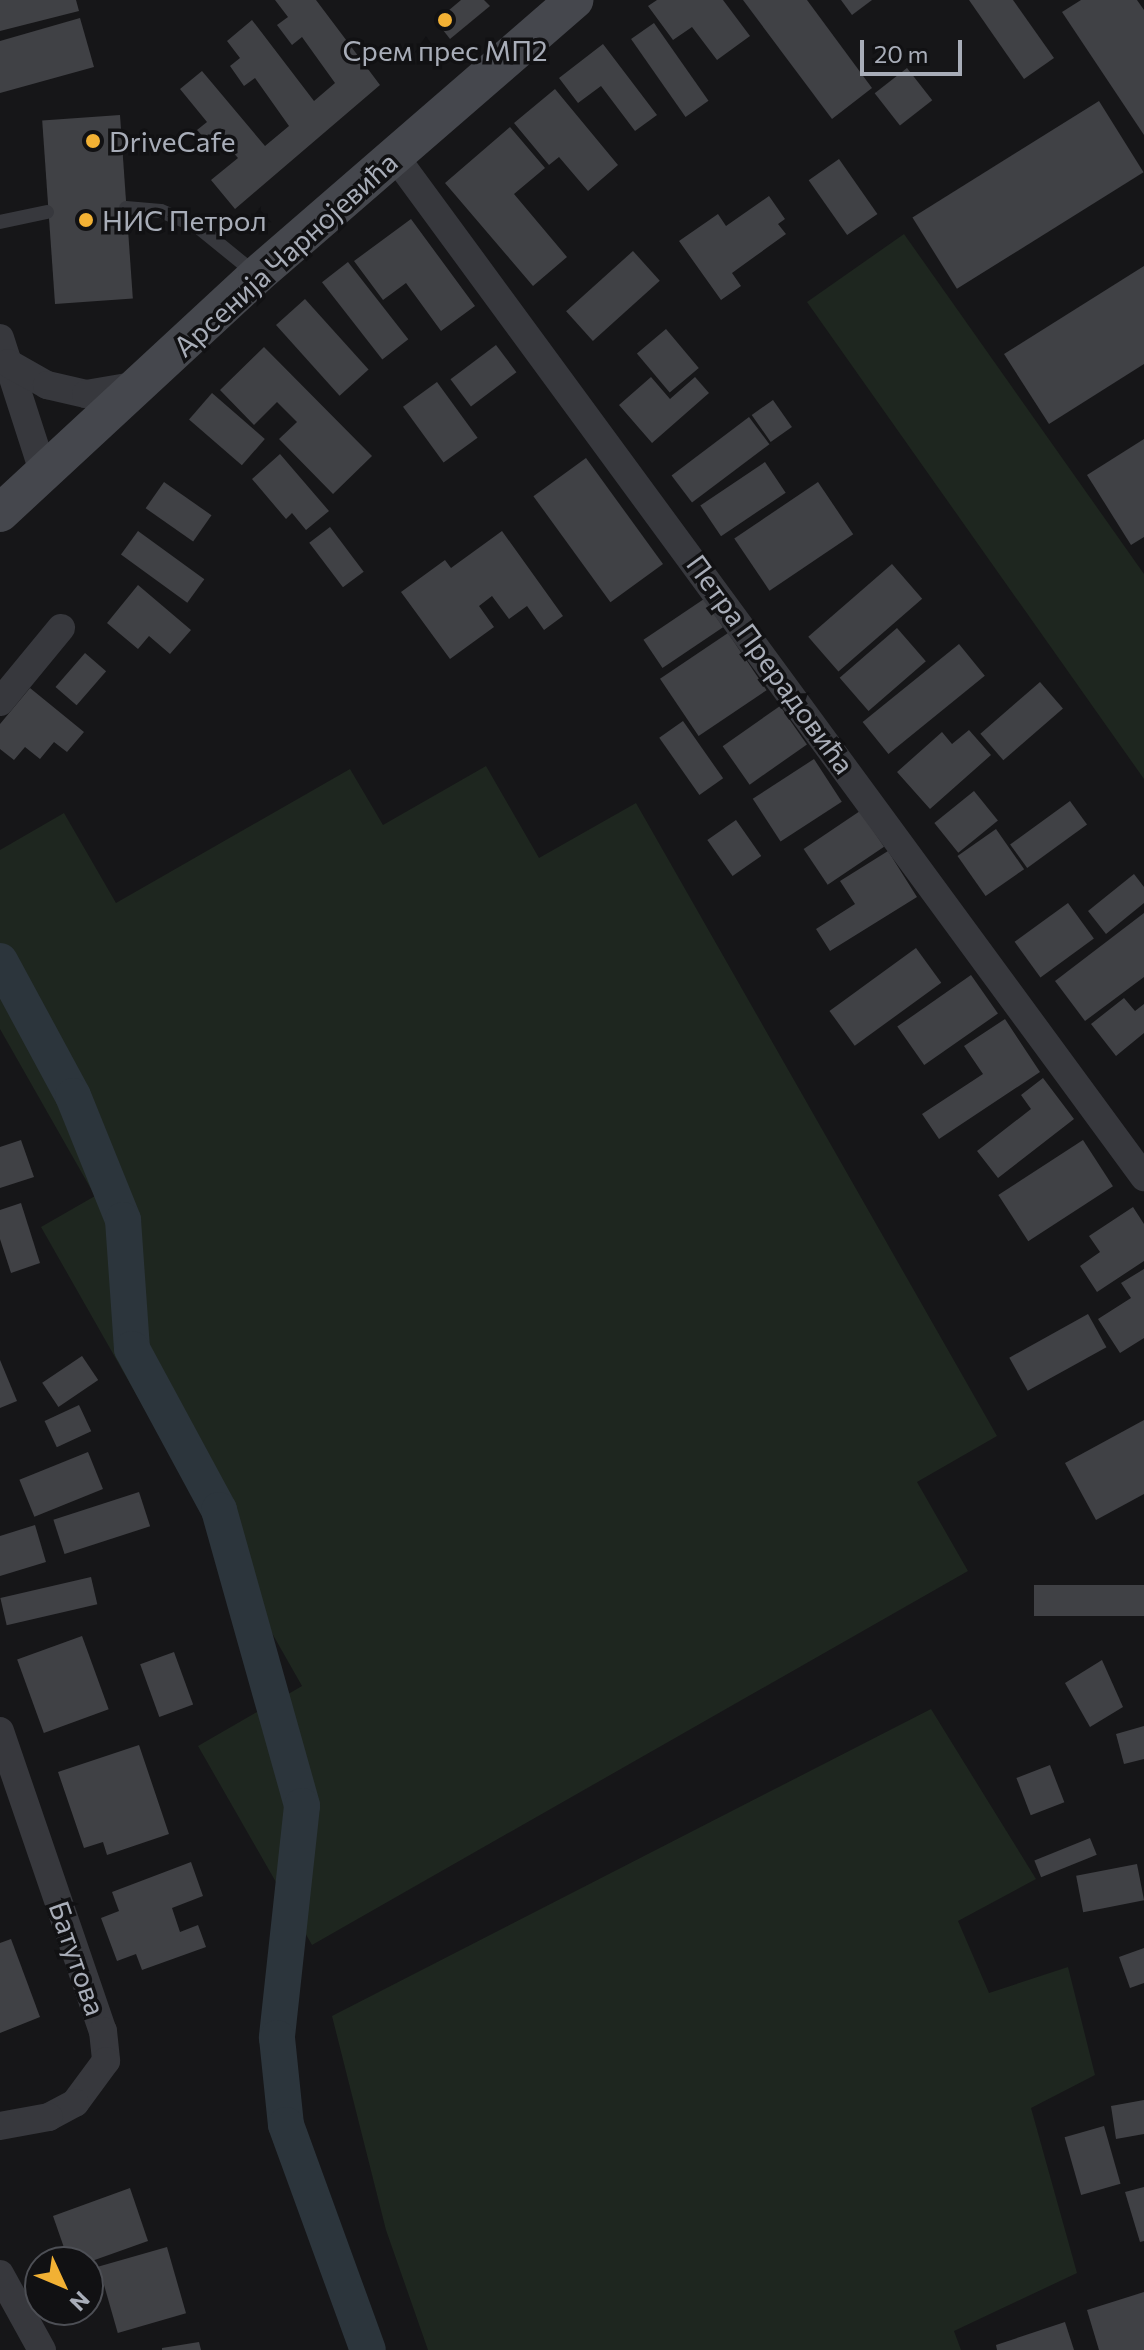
<!DOCTYPE html>
<meta charset="utf-8">
<style>
body{margin:0}
#map{position:relative;width:1144px;height:2350px;overflow:hidden;background:#161618;font-family:Commissioner,sans-serif}
div>[style]{position:absolute}
.green>*{inset:0;background:#1e261f}
.canal>*{height:36px;margin:-18px;padding:0 18px;transform-origin:18px;border-radius:18px;background:#2c353c}
.building>*{inset:0;background:#404145;transform-origin:0 0}
.service>*{height:14px;margin:-7px;padding:0 7px;transform-origin:7px;border-radius:7px;background:#37383d}
.minor>*{height:28px;margin:-14px;padding:0 14px;transform-origin:14px;border-radius:14px;background:#37383d}
.secondary>*{height:38px;margin:-19px;padding:0 19px;transform-origin:19px;border-radius:19px;background:#45474d}
.dots>*{width:22px;height:22px;translate:-50% -50%;box-sizing:border-box;border:4px solid #111113;border-radius:50%}
span{translate:-50% -50%;white-space:nowrap;text-align:center;line-height:1.15;-webkit-text-stroke:7px #111113;paint-order:stroke}
.poi-label{font-size:28px;color:#a8adb8}
.left{translate:0 -50%;text-align:left}
.street-label{font-size:28px;color:#a8adb8}
.north{position:absolute;left:24px;top:2246px;width:80px;height:80px;box-sizing:border-box;background:#111113;border:2px solid #4d4f55;border-radius:50%;rotate:134deg;font-size:22px;font-weight:700;line-height:32px;text-align:center;color:#a8adb8}
.north::after{content:'';display:block;margin:auto;width:28px;height:36px;background:#f2b134;clip-path:polygon(50% 0,100% 100%,50% 72%,0 100%)}
.scale{position:absolute;left:860px;top:40px;width:102px;height:36px;box-sizing:border-box;border:4px solid #a8adb8;border-top:0;padding-left:10px;font-size:24px;line-height:28px;white-space:nowrap;color:#a8adb8;-webkit-text-stroke:6px #111113;paint-order:stroke}
</style>
<div id="map">
<div class="green">
<div style="clip-path:polygon(904px 234px,1144px 574px,1144px 779px,807px 302px)"></div>
<div style="clip-path:polygon(486px 766px,539px 858px,636px 803px,997px 1436px,917px 1482px,968px 1571px,312px 1945px,198px 1746px,302px 1686px,41px 1227px,95px 1196px,0 1029px,0 850px,64px 813px,116px 903px,350px 769px,383px 825px)"></div>
<div style="clip-path:polygon(931px 1709px,1036px 1879px,958px 1921px,989px 1993px,1068px 1967px,1095px 2075px,1031px 2108px,1077px 2273px,954px 2331px,961px 2350px,428px 2350px,386px 2230px,332px 2016px)"></div>
</div>
<div class="canal">
<div style="left:0;top:961px;width:153px;rotate:61.6deg"></div>
<div style="left:73px;top:1096px;width:134px;rotate:68deg"></div>
<div style="left:123px;top:1220px;width:129px;rotate:86deg"></div>
<div style="left:132px;top:1349px;width:183px;rotate:61.6deg"></div>
<div style="left:219px;top:1510px;width:307px;rotate:74.3deg"></div>
<div style="left:302px;top:1806px;width:233px;rotate:96.2deg"></div>
<div style="left:277px;top:2038px;width:87px;rotate:84.1deg"></div>
<div style="left:286px;top:2125px;width:239px;rotate:70deg"></div>
</div>
<div class="building">
<div style="clip-path:polygon(0 0,76px 0,79px 11px,0 31px)"></div>
<div style="clip-path:polygon(275px 0,316px 0,380px 85px,235px 209px,211px 180px,238px 158px,224px 142px,215px 150px,197px 130px,207px 122px,180px 89px,202px 71px,265px 146px,289px 126px,255px 78px,244px 86px,230px 66px,240px 58px,227px 41px,252px 20px,314px 101px,335px 83px,302px 37px,292px 45px,277px 25px,288px 17px)"></div>
<div style="clip-path:polygon(461px 0,484px 0,490px 6px,450px 39px,436px 21px)"></div>
<div style="clip-path:polygon(657px 0,723px 0,750px 36px,717px 60px,692px 27px,673px 40px,648px 6px)"></div>
<div style="clip-path:polygon(743px 0,807px 0,872px 88px,832px 119px)"></div>
<div style="clip-path:polygon(841px 0,872px 0,852px 15px)"></div>
<div style="clip-path:polygon(969px 0,1013px 0,1054px 58px,1024px 79px)"></div>
<div style="clip-path:polygon(1081px 0,1137px 0,1144px 10px,1144px 135px,1062px 12px)"></div>
<div style="clip-path:polygon(80px 18px,94px 67px,0 93px,0 41px)"></div>
<div style="left:654px;top:23px;width:95px;height:28px;rotate:55deg"></div>
<div style="clip-path:polygon(603px 44px,657px 115px,635px 131px,601px 86px,578px 103px,559px 78px)"></div>
<div style="left:907px;top:68px;width:41px;height:41px;rotate:52deg"></div>
<div style="clip-path:polygon(555px 89px,618px 165px,588px 191px,559px 157px,549px 165px,514px 123px)"></div>
<div style="left:1099px;top:101px;width:84px;height:220px;rotate:58deg"></div>
<div style="left:120px;top:115px;width:184px;height:78px;rotate:86deg"></div>
<div style="clip-path:polygon(510px 127px,545px 168px,514px 194px,567px 257px,533px 286px,445px 183px)"></div>
<div style="left:839px;top:159px;width:67px;height:37px;rotate:55deg"></div>
<div style="clip-path:polygon(769px 196px,785px 219px,778px 224px,786px 234px,732px 273px,741px 286px,721px 300px,679px 241px,718px 214px,726px 226px)"></div>
<div style="clip-path:polygon(411px 219px,475px 306px,441px 331px,406px 283px,383px 300px,354px 261px)"></div>
<div style="left:633px;top:251px;width:40px;height:90px;rotate:48deg"></div>
<div style="left:348px;top:262px;width:98px;height:33px;rotate:52deg"></div>
<div style="clip-path:polygon(1144px 266px,1144px 364px,1049px 424px,1004px 354px)"></div>
<div style="left:305px;top:299px;width:95px;height:39px;rotate:48deg"></div>
<div style="left:666px;top:329px;width:51px;height:38px;rotate:50deg"></div>
<div style="left:496px;top:345px;width:34px;height:57px;rotate:53deg"></div>
<div style="clip-path:polygon(264px 347px,372px 456px,333px 494px,279px 439px,297px 422px,277px 402px,254px 425px,220px 390px)"></div>
<div style="clip-path:polygon(651px 377px,670px 399px,695px 377px,709px 393px,652px 443px,619px 405px)"></div>
<div style="left:437px;top:382px;width:69px;height:42px;rotate:54deg"></div>
<div style="left:212px;top:393px;width:70px;height:35px;rotate:41deg"></div>
<div style="left:773px;top:400px;width:33px;height:26px;rotate:55deg"></div>
<div style="left:749px;top:417px;width:34px;height:97px;rotate:53deg"></div>
<div style="clip-path:polygon(1144px 439px,1144px 537px,1131px 545px,1087px 475px)"></div>
<div style="clip-path:polygon(280px 454px,329px 511px,306px 530px,292px 513px,286px 519px,252px 479px)"></div>
<div style="left:586px;top:458px;width:131px;height:65px;rotate:54deg"></div>
<div style="left:765px;top:462px;width:37px;height:78px;rotate:56deg"></div>
<div style="left:164px;top:482px;width:58px;height:32px;rotate:35deg"></div>
<div style="left:818px;top:482px;width:63px;height:101px;rotate:56deg"></div>
<div style="left:330px;top:527px;width:56px;height:26px;rotate:53deg"></div>
<div style="left:138px;top:531px;width:82px;height:29px;rotate:36deg"></div>
<div style="clip-path:polygon(502px 531px,563px 616px,544px 630px,527px 606px,509px 619px,492px 596px,479px 606px,494px 627px,450px 659px,401px 592px,445px 560px,451px 568px)"></div>
<div style="left:892px;top:564px;width:46px;height:111px;rotate:49deg"></div>
<div style="clip-path:polygon(138px 585px,191px 630px,170px 654px,149px 636px,138px 649px,107px 623px)"></div>
<div style="left:704px;top:599px;width:34px;height:73px;rotate:56deg"></div>
<div style="left:897px;top:628px;width:44px;height:76px;rotate:49deg"></div>
<div style="left:728px;top:633px;width:69px;height:82px;rotate:56deg"></div>
<div style="left:959px;top:644px;width:41px;height:124px;rotate:51deg"></div>
<div style="left:85px;top:653px;width:28px;height:45px;rotate:41deg"></div>
<div style="left:1040px;top:682px;width:35px;height:79px;rotate:49deg"></div>
<div style="clip-path:polygon(30px 688px,84px 732px,67px 752px,54px 742px,40px 759px,25px 747px,14px 760px,0 749px,0 724px)"></div>
<div style="left:780px;top:706px;width:47px;height:70px;rotate:55deg"></div>
<div style="left:683px;top:721px;width:70px;height:29px;rotate:55deg"></div>
<div style="clip-path:polygon(969px 730px,991px 755px,930px 809px,897px 772px,942px 732px,952px 744px)"></div>
<div style="left:814px;top:759px;width:51px;height:73px;rotate:57deg"></div>
<div style="left:974px;top:791px;width:38px;height:51px;rotate:51deg"></div>
<div style="left:1070px;top:801px;width:29px;height:74px;rotate:54deg"></div>
<div style="left:860px;top:811px;width:43px;height:68px;rotate:56deg"></div>
<div style="left:736px;top:820px;width:44px;height:35px;rotate:55deg"></div>
<div style="left:996px;top:829px;width:49px;height:47px;rotate:55deg"></div>
<div style="clip-path:polygon(888px 851px,917px 897px,830px 951px,816px 929px,855px 904px,840px 881px)"></div>
<div style="clip-path:polygon(1134px 874px,1144px 887px,1144px 903px,1106px 934px,1088px 911px)"></div>
<div style="left:1068px;top:903px;width:44px;height:66px;rotate:54deg"></div>
<div style="clip-path:polygon(1144px 913px,1144px 977px,1085px 1021px,1055px 981px)"></div>
<div style="left:916px;top:948px;width:43px;height:107px;rotate:54deg"></div>
<div style="left:971px;top:975px;width:47px;height:90px;rotate:55deg"></div>
<div style="clip-path:polygon(1124px 998px,1135px 1011px,1144px 1004px,1144px 1033px,1116px 1056px,1091px 1024px)"></div>
<div style="clip-path:polygon(1005px 1019px,1040px 1072px,939px 1139px,922px 1114px,983px 1074px,964px 1046px)"></div>
<div style="clip-path:polygon(1043px 1078px,1074px 1119px,998px 1178px,977px 1151px,1031px 1109px,1021px 1095px)"></div>
<div style="clip-path:polygon(21px 1140px,34px 1177px,0 1188px,0 1147px)"></div>
<div style="left:1083px;top:1140px;width:55px;height:101px;rotate:57deg"></div>
<div style="clip-path:polygon(21px 1203px,40px 1263px,11px 1273px,0 1239px,0 1210px)"></div>
<div style="clip-path:polygon(1133px 1207px,1144px 1224px,1144px 1261px,1097px 1292px,1080px 1266px,1100px 1252px,1089px 1236px)"></div>
<div style="clip-path:polygon(1144px 1269px,1144px 1338px,1120px 1353px,1098px 1319px,1131px 1298px,1121px 1283px)"></div>
<div style="left:1088px;top:1314px;width:38px;height:90px;rotate:61deg"></div>
<div style="left:82px;top:1356px;width:29px;height:48px;rotate:56deg"></div>
<div style="clip-path:polygon(0 1360px,17px 1401px,0 1408px)"></div>
<div style="left:79px;top:1405px;width:29px;height:38px;rotate:65deg"></div>
<div style="clip-path:polygon(1144px 1420px,1144px 1494px,1096px 1520px,1065px 1463px)"></div>
<div style="left:88px;top:1452px;width:40px;height:74px;rotate:68deg"></div>
<div style="left:139px;top:1492px;width:36px;height:90px;rotate:72deg"></div>
<div style="clip-path:polygon(35px 1525px,46px 1562px,0 1576px,0 1536px)"></div>
<div style="left:91px;top:1577px;width:28px;height:93px;rotate:77deg"></div>
<div style="left:1144px;top:1585px;width:31px;height:110px;rotate:90deg"></div>
<div style="left:82px;top:1636px;width:78px;height:69px;rotate:70deg"></div>
<div style="left:174px;top:1652px;width:56px;height:36px;rotate:70deg"></div>
<div style="clip-path:polygon(1102px 1660px,1123px 1707px,1090px 1727px,1065px 1683px)"></div>
<div style="clip-path:polygon(1144px 1726px,1144px 1759px,1124px 1764px,1116px 1734px)"></div>
<div style="clip-path:polygon(139px 1745px,169px 1834px,107px 1855px,103px 1842px,84px 1848px,58px 1772px)"></div>
<div style="left:1050px;top:1765px;width:40px;height:36px;rotate:69deg"></div>
<div style="left:1090px;top:1838px;width:18px;height:60px;rotate:68deg"></div>
<div style="clip-path:polygon(191px 1862px,203px 1896px,172px 1908px,180px 1932px,198px 1925px,206px 1947px,142px 1970px,136px 1954px,117px 1961px,101px 1918px,119px 1911px,112px 1892px)"></div>
<div style="left:1137px;top:1864px;width:37px;height:62px;rotate:79deg"></div>
<div style="clip-path:polygon(11px 1939px,40px 2017px,0 2033px,0 1943px)"></div>
<div style="clip-path:polygon(1144px 1948px,1144px 1983px,1130px 1988px,1119px 1957px)"></div>
<div style="clip-path:polygon(1144px 2100px,1144px 2134px,1116px 2139px,1111px 2106px)"></div>
<div style="left:1104px;top:2126px;width:60px;height:41px;rotate:74deg"></div>
<div style="clip-path:polygon(1144px 2187px,1144px 2241px,1140px 2242px,1125px 2192px)"></div>
<div style="clip-path:polygon(130px 2188px,148px 2241px,89px 2262px,69px 2262px,53px 2216px)"></div>
<div style="left:167px;top:2247px;width:69px;height:71px;rotate:74deg"></div>
<div style="clip-path:polygon(1144px 2292px,1144px 2350px,1099px 2350px,1087px 2310px)"></div>
<div style="clip-path:polygon(1065px 2322px,1074px 2350px,997px 2350px,996px 2345px)"></div>
<div style="clip-path:polygon(199px 2342px,201px 2350px,162px 2350px,162px 2348px)"></div>
</div>
<div class="service">
<div style="left:126px;top:208px;width:35px;rotate:5deg"></div>
<div style="left:161px;top:211px;width:39px;rotate:23deg"></div>
<div style="left:197px;top:226px;width:77px;rotate:39.2deg"></div>
<div style="left:0;top:222px;width:48px;rotate:-12deg"></div>
</div>
<div class="minor">
<div style="left:394px;top:155px;width:1268px;rotate:53.73deg"></div>
<div style="left:0;top:338px;width:143px;rotate:72.1deg"></div>
<div style="left:8px;top:363px;width:45px;rotate:29.4deg"></div>
<div style="left:47px;top:385px;width:40px;rotate:13deg"></div>
<div style="left:86px;top:394px;width:55px;rotate:-9.5deg"></div>
<div style="left:0;top:702px;width:96px;rotate:-50.5deg"></div>
<div style="left:0;top:1731px;width:317px;rotate:71.1deg"></div>
<div style="left:103px;top:2031px;width:30px;rotate:84deg"></div>
<div style="left:106px;top:2061px;width:52px;rotate:126.4deg"></div>
<div style="left:75px;top:2103px;width:30px;rotate:152deg"></div>
<div style="left:49px;top:2117px;width:50px;rotate:169.6deg"></div>
<div style="left:0;top:2274px;width:87px;rotate:61.1deg"></div>
</div>
<div class="secondary">
<div style="left:0;top:513px;width:350px;rotate:-42.8deg"></div>
<div style="left:257px;top:275px;width:420px;rotate:-40.9deg"></div>
</div>
<div class="dots">
<div style="left:445px;top:20px;background:#f2b134"></div>
<div style="left:93px;top:141px;background:#f2b134"></div>
<div style="left:86px;top:220px;background:#f2b134"></div>
</div>
<div class="poi-label">
<span style="left:445px;top:50px">Срем прес МП2</span>
<span class="left" style="left:109px;top:141px">DriveCafe</span>
<span class="left" style="left:102px;top:220px">НИС Петрол</span>
</div>
<div class="street-label">
<span style="left:285px;top:254px;rotate:-42deg">Арсенија Чарнојевића</span>
<span style="left:771px;top:664px;rotate:54deg">Петра Прерадовића</span>
<span style="left:78px;top:1958px;rotate:71deg">Батутова</span>
</div>
<div class="north">N</div>
<div class="scale">20 m</div>
</div>
